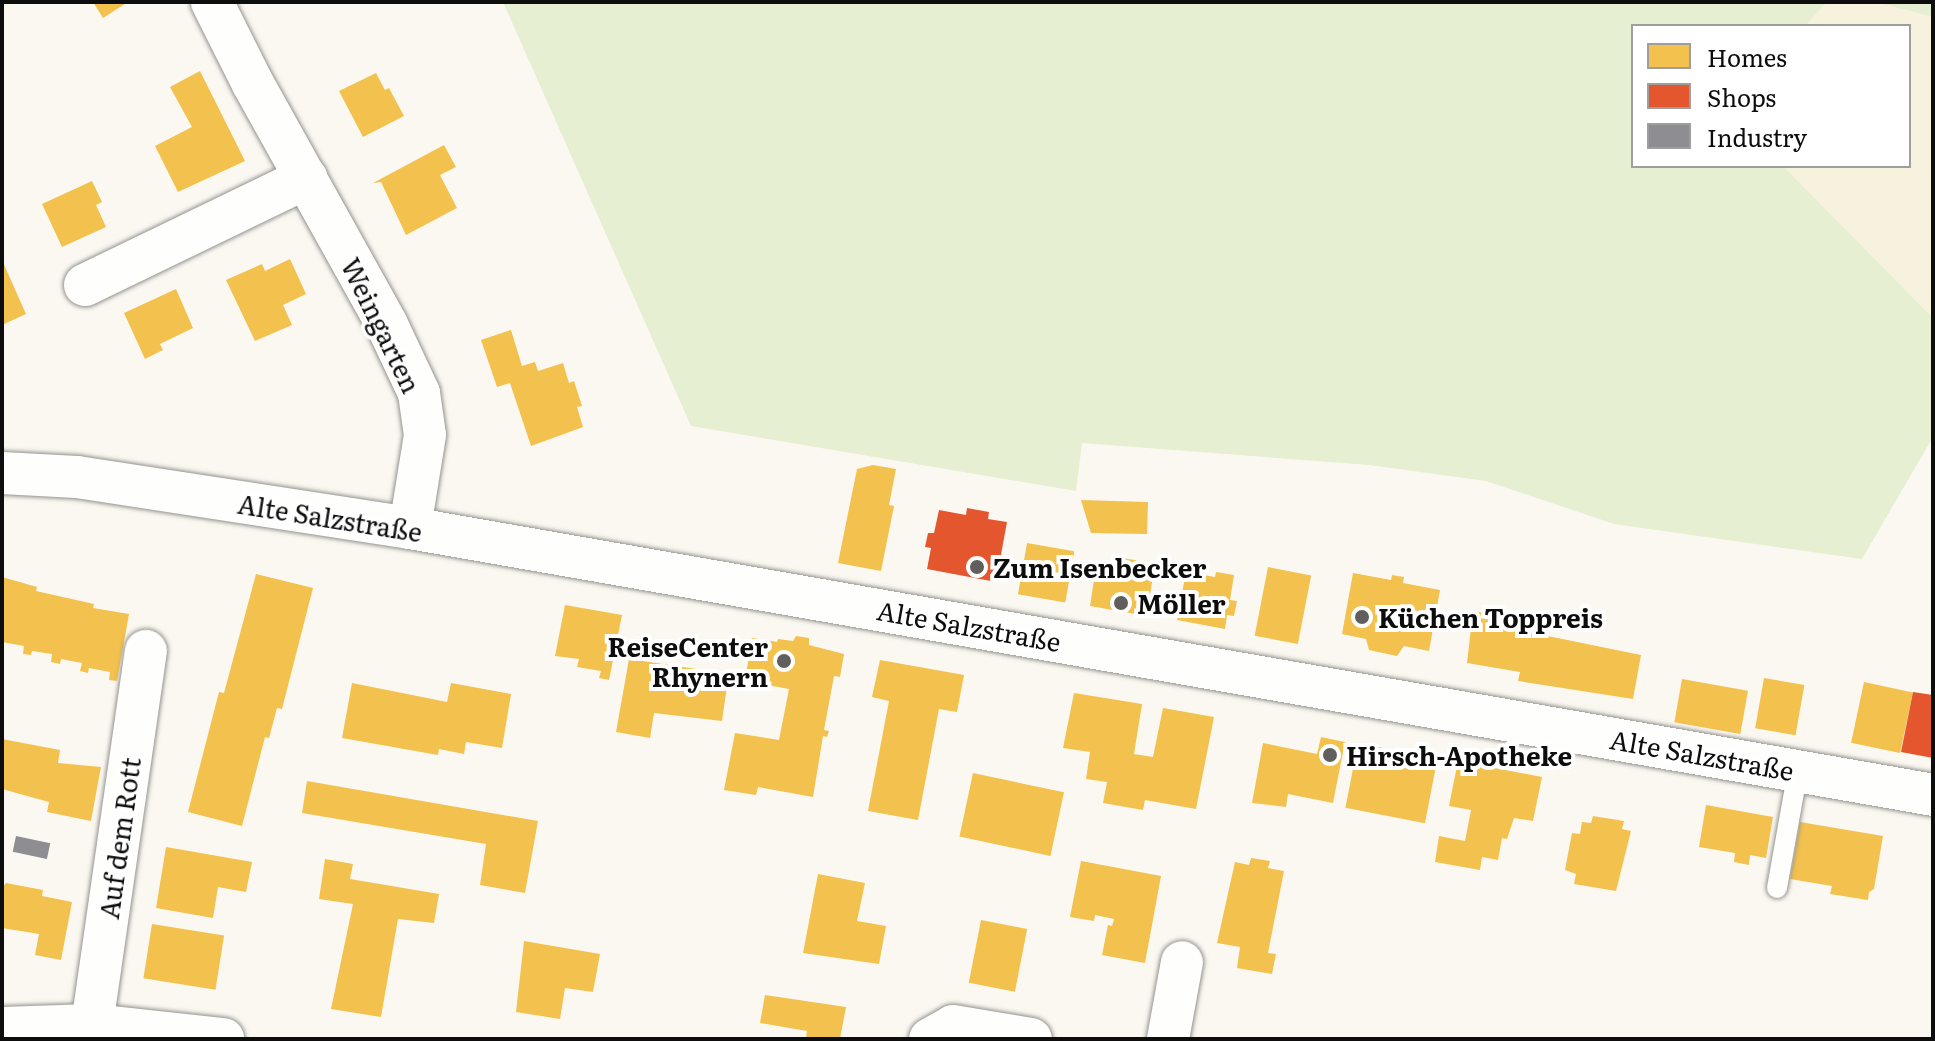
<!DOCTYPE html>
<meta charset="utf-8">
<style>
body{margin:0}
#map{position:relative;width:1935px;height:1041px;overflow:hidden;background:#fbf8f1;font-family:Literata,serif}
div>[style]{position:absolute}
.farmland>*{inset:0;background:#f7f2de}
.green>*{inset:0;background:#e6efd2}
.homes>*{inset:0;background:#f2c14e;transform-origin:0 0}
.shops>*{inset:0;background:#e4572e}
.industry>*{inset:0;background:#8d8d92;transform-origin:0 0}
.roads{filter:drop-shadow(0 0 2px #949390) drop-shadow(0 0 2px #949390)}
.service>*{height:20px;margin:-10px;padding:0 10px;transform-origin:10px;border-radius:10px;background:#fefefd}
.minor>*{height:42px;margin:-21px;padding:0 21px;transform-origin:21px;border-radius:21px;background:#fefefd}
.dots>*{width:22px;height:22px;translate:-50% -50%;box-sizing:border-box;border:4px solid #fff;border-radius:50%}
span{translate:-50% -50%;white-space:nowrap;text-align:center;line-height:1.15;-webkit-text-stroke:8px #fff;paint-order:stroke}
.street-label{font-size:26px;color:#0d0d0d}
.poi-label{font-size:26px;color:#0d0d0d;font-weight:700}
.left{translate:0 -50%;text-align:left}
.right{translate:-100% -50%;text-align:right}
.frame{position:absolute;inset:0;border:4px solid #0d0d0d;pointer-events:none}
.legend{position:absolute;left:1631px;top:24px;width:280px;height:144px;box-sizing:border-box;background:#fff;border:2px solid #9e9e9e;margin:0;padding:10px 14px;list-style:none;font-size:24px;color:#0d0d0d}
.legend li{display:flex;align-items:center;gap:16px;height:40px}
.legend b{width:40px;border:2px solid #9e9e9e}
</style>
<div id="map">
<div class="farmland">
<div style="clip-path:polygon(1827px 2px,1875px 2px,1933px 17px,1933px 318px,1783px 166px,1909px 166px,1909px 26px,1805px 26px)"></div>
</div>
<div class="green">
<div style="clip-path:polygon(503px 2px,1827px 2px,1805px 26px,1633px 26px,1633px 166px,1783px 166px,1933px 318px,1933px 437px,1862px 559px,1614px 524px,1486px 481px,1369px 465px,1082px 443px,1076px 491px,691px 426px)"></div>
<div style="clip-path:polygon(1875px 2px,1933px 2px,1933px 17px)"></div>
</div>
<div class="homes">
<div style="clip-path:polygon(93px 2px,128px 2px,103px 18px)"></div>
<div style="clip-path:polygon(200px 71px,245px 161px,178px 192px,155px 146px,192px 127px,170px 87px)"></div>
<div style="clip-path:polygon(376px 73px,385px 90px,389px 88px,404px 116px,363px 137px,339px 91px)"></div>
<div style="clip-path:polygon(444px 145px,456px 167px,440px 175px,457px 208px,406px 235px,381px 182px,373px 183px)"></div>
<div style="clip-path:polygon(92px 181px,102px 202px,96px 205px,106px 227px,62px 247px,42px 204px)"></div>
<div style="clip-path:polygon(290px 259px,306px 294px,283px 305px,292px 325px,255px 341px,226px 280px,262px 264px,265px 271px)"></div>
<div style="clip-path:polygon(2px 260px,26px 314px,2px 325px)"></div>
<div style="clip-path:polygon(176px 289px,193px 328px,160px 344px,163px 350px,145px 359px,124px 313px)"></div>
<div style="clip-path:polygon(511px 330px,522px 366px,535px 362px,538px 371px,563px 363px,569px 383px,574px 381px,582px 406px,577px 407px,583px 427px,531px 446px,510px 383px,497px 387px,481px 340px)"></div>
<div style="clip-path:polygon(873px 465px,896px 469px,889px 505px,894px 506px,881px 571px,838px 563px,857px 469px)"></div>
<div style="clip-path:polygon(1081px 500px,1148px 502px,1147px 534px,1091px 533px)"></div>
<div style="left:1027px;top:543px;width:48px;height:52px;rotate:10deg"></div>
<div style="clip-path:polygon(1115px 557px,1141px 561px,1141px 567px,1154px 569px,1147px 616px,1090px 606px,1097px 560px,1114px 563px)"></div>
<div style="left:1268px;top:567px;width:44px;height:70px;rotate:11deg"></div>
<div style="clip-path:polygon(1186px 572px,1215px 577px,1216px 572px,1234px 575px,1230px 600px,1237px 601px,1234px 616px,1227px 615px,1225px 629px,1177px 620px)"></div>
<div style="clip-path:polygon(1353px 573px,1391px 580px,1392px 575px,1404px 577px,1403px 583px,1440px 590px,1429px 651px,1404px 646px,1397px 656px,1369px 650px,1366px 639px,1342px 634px)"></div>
<div style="clip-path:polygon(256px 574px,313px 588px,282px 709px,277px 708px,269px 738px,265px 737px,242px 826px,188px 812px,219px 692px,224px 693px)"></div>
<div style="clip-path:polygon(2px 577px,37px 587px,36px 591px,94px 604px,93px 608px,129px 614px,117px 681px,109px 680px,110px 672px,89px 668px,88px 673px,80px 671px,82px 663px,61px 659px,60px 664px,51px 662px,52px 654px,32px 651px,31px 655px,23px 654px,24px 646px,2px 642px)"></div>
<div style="clip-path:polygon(565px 605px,622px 615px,609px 680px,599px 678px,601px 671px,577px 667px,579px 659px,555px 656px)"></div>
<div style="clip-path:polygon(1473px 611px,1530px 621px,1528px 632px,1641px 655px,1633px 699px,1518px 681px,1520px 672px,1467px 663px)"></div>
<div style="clip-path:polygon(796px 636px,809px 638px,809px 645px,844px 654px,840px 677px,834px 676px,824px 730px,829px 731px,827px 737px,823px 736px,813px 797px,758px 787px,756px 795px,724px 790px,735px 733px,779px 740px,789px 689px,745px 681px,752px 638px,777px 642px,778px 639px,793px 641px)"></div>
<div style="clip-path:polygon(629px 659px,703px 670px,702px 674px,728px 679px,722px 721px,654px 713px,650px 738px,616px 732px)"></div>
<div style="clip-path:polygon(880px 660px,964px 675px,957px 712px,939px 709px,918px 820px,868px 811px,889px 701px,872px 697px)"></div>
<div style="left:1764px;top:678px;width:41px;height:51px;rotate:10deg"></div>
<div style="left:1682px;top:679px;width:67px;height:44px;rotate:10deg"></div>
<div style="left:1864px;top:682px;width:50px;height:62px;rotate:12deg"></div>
<div style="clip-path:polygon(352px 683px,447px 702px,451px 683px,511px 694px,502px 748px,466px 742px,464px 754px,439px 749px,438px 755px,342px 738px)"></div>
<div style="clip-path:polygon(1074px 693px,1142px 704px,1134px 754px,1153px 757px,1163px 708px,1214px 717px,1196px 809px,1145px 800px,1143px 810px,1103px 803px,1107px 782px,1086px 779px,1090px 752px,1063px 748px)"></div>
<div style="clip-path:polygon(1321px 737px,1345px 742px,1333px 803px,1288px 794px,1286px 807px,1252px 803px,1263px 743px,1317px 754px)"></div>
<div style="clip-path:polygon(2px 739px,60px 750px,58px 763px,101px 767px,91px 821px,47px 812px,49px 802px,2px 789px)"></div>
<div style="left:1358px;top:743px;width:81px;height:66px;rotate:11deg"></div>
<div style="clip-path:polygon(1458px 761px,1542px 777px,1533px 821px,1514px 818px,1507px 839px,1502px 838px,1498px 860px,1482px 857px,1480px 870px,1435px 862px,1439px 836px,1465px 841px,1471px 810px,1449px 806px)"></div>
<div style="left:973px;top:773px;width:93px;height:65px;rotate:12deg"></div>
<div style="clip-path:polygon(307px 781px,538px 821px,525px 893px,480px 885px,486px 844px,302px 813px)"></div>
<div style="clip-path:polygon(1706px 805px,1773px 817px,1766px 858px,1750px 855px,1749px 865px,1734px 862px,1735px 853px,1699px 847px)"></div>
<div style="clip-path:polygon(1593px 816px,1624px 821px,1622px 829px,1631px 831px,1616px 891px,1574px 884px,1576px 874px,1565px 870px,1572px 833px,1580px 834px,1582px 822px,1591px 823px)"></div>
<div style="clip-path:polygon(1800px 822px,1883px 836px,1874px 889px,1869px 892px,1868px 900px,1830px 894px,1832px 886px,1790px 879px)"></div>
<div style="clip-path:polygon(166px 847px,252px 862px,246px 892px,218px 887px,213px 918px,156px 908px)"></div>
<div style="clip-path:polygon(1251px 858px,1270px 861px,1268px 868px,1284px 871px,1268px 953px,1276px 954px,1272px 974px,1237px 968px,1240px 947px,1217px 943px,1235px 862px,1249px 865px)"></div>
<div style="clip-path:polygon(325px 859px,353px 864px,350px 879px,439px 894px,434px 923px,398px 919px,381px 1017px,331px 1009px,353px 904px,319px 899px)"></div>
<div style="clip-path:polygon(1081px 861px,1161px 876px,1145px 963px,1102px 955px,1108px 925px,1112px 926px,1114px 919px,1095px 915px,1094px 921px,1070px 917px)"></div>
<div style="clip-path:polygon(818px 874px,865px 883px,857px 921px,886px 926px,879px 964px,803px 953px)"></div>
<div style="clip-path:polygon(6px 883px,43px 890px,42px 896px,72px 902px,61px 960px,35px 955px,39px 934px,2px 928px,2px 888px)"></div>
<div style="left:981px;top:920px;width:47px;height:64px;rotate:11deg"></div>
<div style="left:152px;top:924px;width:73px;height:55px;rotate:9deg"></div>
<div style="clip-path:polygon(524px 941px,600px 954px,593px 992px,565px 988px,560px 1019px,516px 1012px)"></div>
<div style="clip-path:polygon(765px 995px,846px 1007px,840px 1039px,806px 1039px,807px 1031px,760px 1023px)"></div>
</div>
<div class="shops">
<div style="clip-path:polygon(967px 508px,989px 512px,988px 519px,1007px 522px,996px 582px,927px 569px,931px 548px,925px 547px,928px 533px,934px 533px,939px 510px,966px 515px)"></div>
<div style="clip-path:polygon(1913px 692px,1933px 695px,1933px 758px,1901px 752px)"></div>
</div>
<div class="industry">
<div style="left:16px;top:836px;width:35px;height:16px;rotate:12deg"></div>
</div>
<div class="roads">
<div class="service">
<div style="left:1777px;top:888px;width:120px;rotate:-79.9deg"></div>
</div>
<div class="minor">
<div style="left:212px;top:2px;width:89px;rotate:63.4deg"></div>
<div style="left:252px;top:82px;width:278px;rotate:60.9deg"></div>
<div style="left:387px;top:325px;width:75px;rotate:64.8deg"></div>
<div style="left:419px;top:393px;width:42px;rotate:81.9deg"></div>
<div style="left:425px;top:435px;width:94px;rotate:99.2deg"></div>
<div style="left:85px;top:285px;width:246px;rotate:-25.8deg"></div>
<div style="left:2px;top:473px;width:75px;rotate:3.1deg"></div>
<div style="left:77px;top:477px;width:337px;rotate:8.7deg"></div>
<div style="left:410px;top:528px;width:1546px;rotate:9.94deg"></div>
<div style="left:92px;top:1025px;width:378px;rotate:-81.8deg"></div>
<div style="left:2px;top:1028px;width:90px;rotate:-1.9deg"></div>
<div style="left:92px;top:1025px;width:132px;rotate:6.1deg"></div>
<div style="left:930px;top:1039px;width:26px;rotate:-29deg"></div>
<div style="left:953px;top:1026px;width:79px;rotate:9.5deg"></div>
<div style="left:1168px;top:1039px;width:78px;rotate:-79.7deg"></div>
</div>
</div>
<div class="dots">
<div style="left:977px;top:567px;background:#605f5d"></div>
<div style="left:1121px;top:603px;background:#605f5d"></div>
<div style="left:1362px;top:617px;background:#605f5d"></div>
<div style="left:784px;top:661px;background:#605f5d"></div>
<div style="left:1330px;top:755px;background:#605f5d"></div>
</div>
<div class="street-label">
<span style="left:382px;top:325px;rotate:64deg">Weingarten</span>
<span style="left:330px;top:517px;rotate:9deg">Alte Salzstraße</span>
<span style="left:969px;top:625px;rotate:10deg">Alte Salzstraße</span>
<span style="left:1702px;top:754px;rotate:10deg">Alte Salzstraße</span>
<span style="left:119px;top:838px;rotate:-82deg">Auf dem Rott</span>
</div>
<div class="poi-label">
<span class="left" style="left:993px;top:567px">Zum Isenbecker</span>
<span class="left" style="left:1137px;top:603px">Möller</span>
<span class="left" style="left:1378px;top:617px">Küchen Toppreis</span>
<span class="right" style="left:768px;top:661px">ReiseCenter<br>Rhynern</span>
<span class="left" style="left:1346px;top:755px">Hirsch-Apotheke</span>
</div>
<div class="frame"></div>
<ul class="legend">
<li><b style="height:22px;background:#f2c14e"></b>Homes</li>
<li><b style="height:22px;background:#e4572e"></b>Shops</li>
<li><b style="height:22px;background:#8d8d92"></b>Industry</li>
</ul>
</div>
